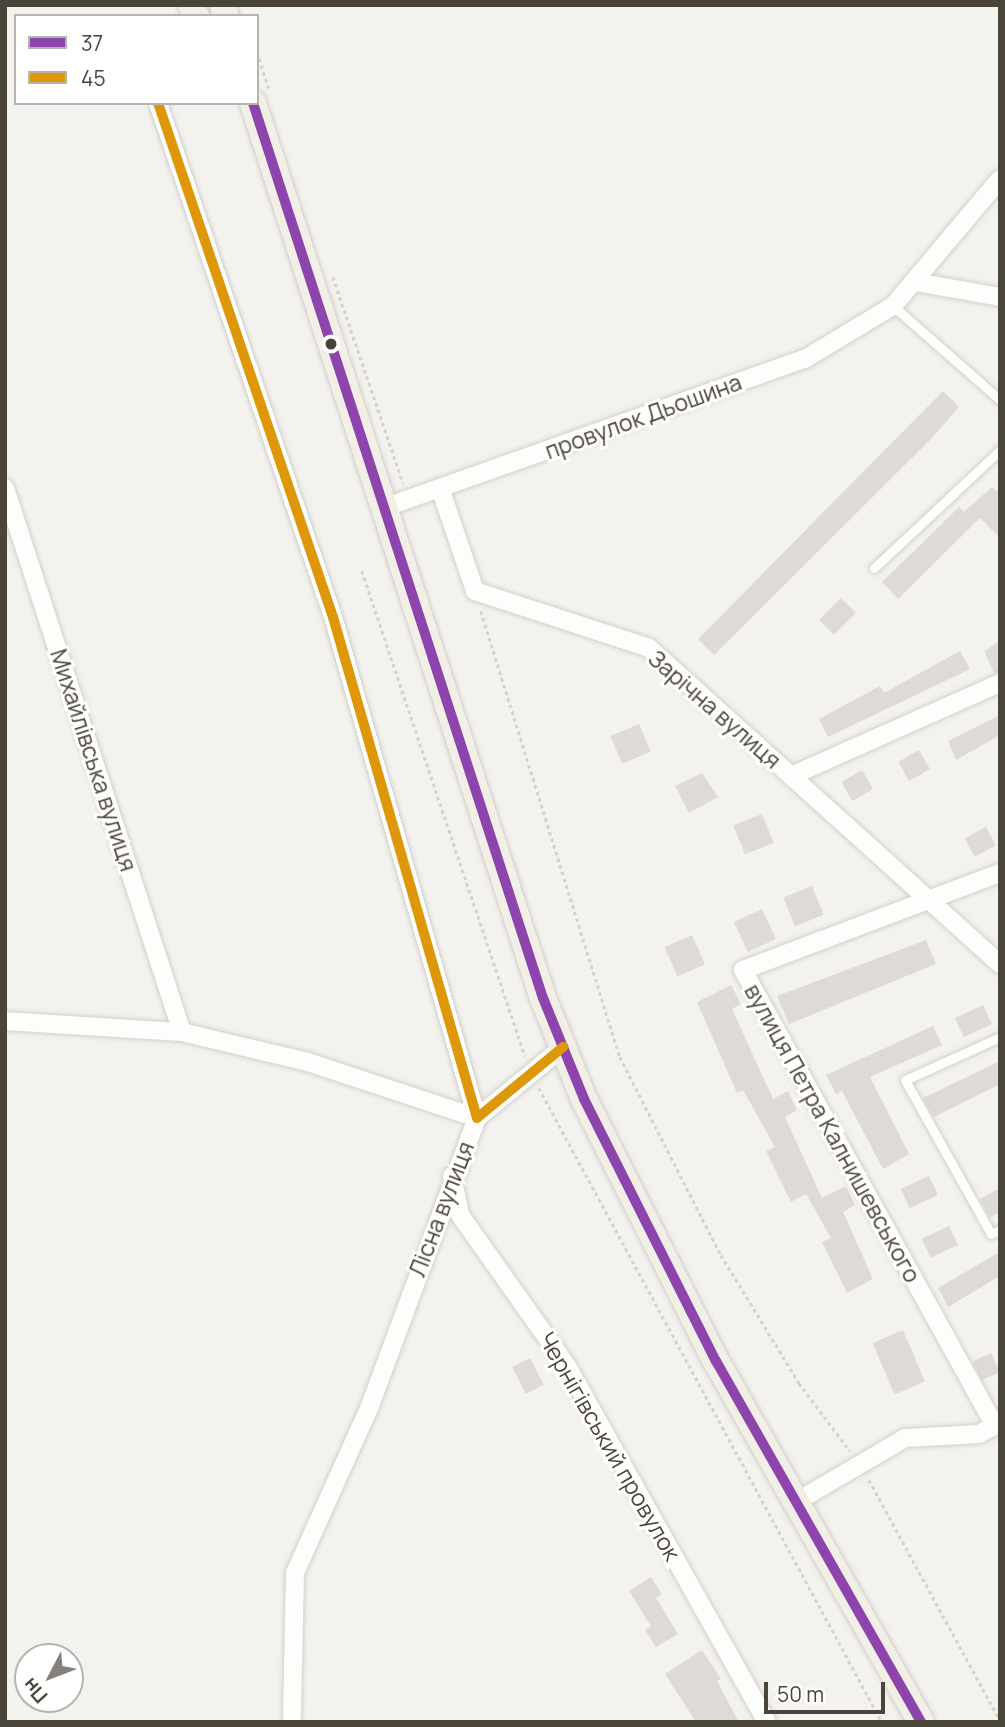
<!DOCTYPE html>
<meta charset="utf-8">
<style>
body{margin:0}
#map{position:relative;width:1005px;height:1727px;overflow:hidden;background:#f4f2ee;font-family:Manrope,sans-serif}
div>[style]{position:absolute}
.building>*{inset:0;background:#dedbd6;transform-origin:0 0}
.path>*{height:2.5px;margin-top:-1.25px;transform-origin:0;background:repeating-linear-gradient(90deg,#d3d2cc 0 3.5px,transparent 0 7px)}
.roads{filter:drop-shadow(0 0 2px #d2d0cb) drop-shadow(0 0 2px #d2d0cb)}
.service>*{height:9px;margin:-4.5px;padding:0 4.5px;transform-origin:4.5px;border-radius:4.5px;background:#fdfdfc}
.minor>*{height:18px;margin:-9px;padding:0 9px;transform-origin:9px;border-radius:9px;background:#fdfdfc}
.primary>*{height:26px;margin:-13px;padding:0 13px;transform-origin:13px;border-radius:13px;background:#f2efe6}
.bus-1>*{height:10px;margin:-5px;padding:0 5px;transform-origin:5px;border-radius:5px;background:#8e44ad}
.bus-2>*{height:10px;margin:-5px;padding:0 5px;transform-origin:5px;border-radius:5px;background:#dd9709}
.dots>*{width:19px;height:19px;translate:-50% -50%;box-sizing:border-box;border:4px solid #fff;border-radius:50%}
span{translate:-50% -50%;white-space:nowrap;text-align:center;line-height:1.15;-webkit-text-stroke:6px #fff;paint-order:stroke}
.street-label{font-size:23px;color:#4b4439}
.frame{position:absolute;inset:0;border:7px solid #4b4439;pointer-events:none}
.legend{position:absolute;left:14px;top:14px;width:245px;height:91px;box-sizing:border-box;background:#fff;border:2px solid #b7b4b0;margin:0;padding:9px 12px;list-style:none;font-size:21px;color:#4b4439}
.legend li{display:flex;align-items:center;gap:14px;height:35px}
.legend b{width:35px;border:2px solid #b7b4b0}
.north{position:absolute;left:14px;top:1643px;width:70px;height:70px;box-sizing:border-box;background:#fff;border:2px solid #b7b4b0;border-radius:50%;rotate:228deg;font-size:19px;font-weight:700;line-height:28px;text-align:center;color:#4b4439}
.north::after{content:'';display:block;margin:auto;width:24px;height:32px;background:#868178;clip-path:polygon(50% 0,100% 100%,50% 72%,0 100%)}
.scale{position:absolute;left:764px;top:1682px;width:121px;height:32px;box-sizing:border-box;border:4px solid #4b4439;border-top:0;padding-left:9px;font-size:21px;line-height:24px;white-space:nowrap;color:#4b4439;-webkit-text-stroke:5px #fff;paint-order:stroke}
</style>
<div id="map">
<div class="building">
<div style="clip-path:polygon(943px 391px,959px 407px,931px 439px,714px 655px,698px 639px)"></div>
<div style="clip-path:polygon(992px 487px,1000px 494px,1000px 538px,980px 518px,898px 599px,882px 582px,959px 507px,964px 512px)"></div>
<div style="left:841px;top:598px;width:21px;height:31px;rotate:45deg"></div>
<div style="clip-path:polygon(1000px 641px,1000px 672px,994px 673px,984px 651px)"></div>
<div style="clip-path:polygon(960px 651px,970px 669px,828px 737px,819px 719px,880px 686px,884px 693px)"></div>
<div style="clip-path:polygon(1000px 715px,1000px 735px,956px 760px,948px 741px)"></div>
<div style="left:639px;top:724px;width:30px;height:31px;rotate:67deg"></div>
<div style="left:919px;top:750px;width:22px;height:24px;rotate:60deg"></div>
<div style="left:862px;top:770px;width:22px;height:24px;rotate:60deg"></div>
<div style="clip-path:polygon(702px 773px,718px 797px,689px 813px,675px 786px)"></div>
<div style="left:762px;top:814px;width:31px;height:31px;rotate:68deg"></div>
<div style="left:986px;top:827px;width:21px;height:24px;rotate:62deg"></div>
<div style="left:812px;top:886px;width:31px;height:31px;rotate:68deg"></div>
<div style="left:762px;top:909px;width:33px;height:31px;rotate:65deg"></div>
<div style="left:692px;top:935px;width:32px;height:30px;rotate:66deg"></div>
<div style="clip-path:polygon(926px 940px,936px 964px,789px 1024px,777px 996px)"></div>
<div style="clip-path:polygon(731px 985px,741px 1004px,732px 1009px,773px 1099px,788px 1091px,797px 1110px,785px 1117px,822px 1198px,846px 1186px,855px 1205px,843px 1212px,873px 1279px,847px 1293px,822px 1242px,831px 1238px,806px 1194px,791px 1202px,766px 1151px,775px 1147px,743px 1090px,737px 1093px,697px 1002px)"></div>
<div style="left:983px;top:1005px;width:21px;height:31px;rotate:65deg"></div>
<div style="clip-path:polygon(933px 1026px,942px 1045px,870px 1077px,909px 1154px,883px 1169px,842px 1091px,836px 1094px,826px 1075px)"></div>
<div style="clip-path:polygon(1000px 1061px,1000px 1084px,934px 1117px,923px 1098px)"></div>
<div style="left:929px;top:1176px;width:21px;height:31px;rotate:65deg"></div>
<div style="clip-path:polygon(1000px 1188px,1000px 1212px,990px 1218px,980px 1199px)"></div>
<div style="left:949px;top:1226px;width:21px;height:30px;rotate:65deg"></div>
<div style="clip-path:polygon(1000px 1252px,1000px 1276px,948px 1307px,938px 1288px)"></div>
<div style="left:903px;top:1330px;width:56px;height:33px;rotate:67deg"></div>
<div style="left:991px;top:1353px;width:21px;height:20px;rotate:65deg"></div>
<div style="left:530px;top:1358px;width:30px;height:20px;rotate:63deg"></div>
<div style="clip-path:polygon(651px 1577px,662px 1594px,656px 1598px,678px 1634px,656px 1647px,645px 1630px,651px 1626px,629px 1591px)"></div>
<div style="clip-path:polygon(702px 1650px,721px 1679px,717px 1681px,739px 1722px,696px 1722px,665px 1674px)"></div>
</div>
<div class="path">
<div style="left:257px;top:52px;width:38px;rotate:72deg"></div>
<div style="left:333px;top:277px;width:218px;rotate:71.2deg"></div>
<div style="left:362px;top:571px;width:512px;rotate:71.42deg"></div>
<div style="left:481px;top:611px;width:467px;rotate:72.7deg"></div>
<div style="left:620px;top:1057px;width:222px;rotate:63deg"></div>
<div style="left:721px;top:1255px;width:150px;rotate:58.6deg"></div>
<div style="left:799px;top:1383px;width:85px;rotate:53.1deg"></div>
<div style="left:539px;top:1088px;width:721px;rotate:61.59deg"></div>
<div style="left:869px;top:1480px;width:273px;rotate:61.4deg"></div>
</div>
<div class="roads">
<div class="service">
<div style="left:893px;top:306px;width:142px;rotate:41.3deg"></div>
<div style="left:874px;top:568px;width:173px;rotate:-43.1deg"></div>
<div style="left:1000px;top:1037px;width:104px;rotate:155.6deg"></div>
<div style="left:905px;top:1080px;width:176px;rotate:60.8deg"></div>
<div style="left:991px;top:1234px;width:10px;rotate:-24deg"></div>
</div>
<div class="minor">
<div style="left:158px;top:103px;width:543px;rotate:71.2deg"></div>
<div style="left:333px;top:617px;width:521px;rotate:73.96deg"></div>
<div style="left:477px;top:1118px;width:112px;rotate:-39.5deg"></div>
<div style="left:915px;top:282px;width:86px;rotate:10deg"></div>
<div style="left:5px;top:488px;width:572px;rotate:71.98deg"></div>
<div style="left:440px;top:488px;width:109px;rotate:71.2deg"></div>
<div style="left:475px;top:591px;width:183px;rotate:18.1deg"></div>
<div style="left:649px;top:648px;width:472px;rotate:42deg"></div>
<div style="left:386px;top:507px;width:444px;rotate:-19.5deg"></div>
<div style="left:805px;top:359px;width:103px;rotate:-31.1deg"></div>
<div style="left:893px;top:306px;width:166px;rotate:-49.9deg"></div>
<div style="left:791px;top:776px;width:229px;rotate:-24deg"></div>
<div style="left:5px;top:1021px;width:177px;rotate:3.6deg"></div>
<div style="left:182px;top:1032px;width:130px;rotate:13.4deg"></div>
<div style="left:308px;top:1062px;width:178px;rotate:18.3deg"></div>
<div style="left:477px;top:1118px;width:307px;rotate:110.4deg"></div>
<div style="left:370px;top:1406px;width:183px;rotate:114.2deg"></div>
<div style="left:295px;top:1573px;width:149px;rotate:91.2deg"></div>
<div style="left:452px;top:1176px;width:40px;rotate:78deg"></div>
<div style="left:460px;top:1215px;width:185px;rotate:54.7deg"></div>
<div style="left:567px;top:1366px;width:408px;rotate:60.7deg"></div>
<div style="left:995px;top:1426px;width:521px;rotate:-118.93deg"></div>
<div style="left:743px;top:970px;width:275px;rotate:-20.7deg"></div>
<div style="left:796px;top:1502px;width:126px;rotate:-30.4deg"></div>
<div style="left:905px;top:1438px;width:74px;rotate:-3.1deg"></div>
<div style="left:979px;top:1434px;width:24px;rotate:-28deg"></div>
</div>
<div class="primary">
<div style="left:191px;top:5px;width:12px;rotate:66deg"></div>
<div style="left:223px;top:5px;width:11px;rotate:75deg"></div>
<div style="left:253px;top:103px;width:941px;rotate:72.05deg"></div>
<div style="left:543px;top:998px;width:109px;rotate:67.9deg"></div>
<div style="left:584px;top:1099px;width:293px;rotate:63.3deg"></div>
<div style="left:716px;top:1361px;width:415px;rotate:60.4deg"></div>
</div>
</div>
<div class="bus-1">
<div style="left:253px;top:103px;width:941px;rotate:72.05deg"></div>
<div style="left:543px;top:998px;width:109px;rotate:67.9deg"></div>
<div style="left:584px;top:1099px;width:293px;rotate:63.3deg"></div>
<div style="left:716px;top:1361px;width:415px;rotate:60.4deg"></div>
</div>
<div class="bus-2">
<div style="left:158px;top:103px;width:543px;rotate:71.2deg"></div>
<div style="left:333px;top:617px;width:521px;rotate:73.96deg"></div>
<div style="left:477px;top:1118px;width:112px;rotate:-39.5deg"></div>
</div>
<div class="dots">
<div style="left:331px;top:344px;background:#4b4439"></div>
</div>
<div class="street-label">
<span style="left:643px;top:416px;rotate:-20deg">провулок Дьошина</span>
<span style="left:715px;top:709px;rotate:41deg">Зарічна вулиця</span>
<span style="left:94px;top:760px;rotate:72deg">Михайлівська вулиця</span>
<span style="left:833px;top:1133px;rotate:61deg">вулиця Петра Калнишевського</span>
<span style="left:441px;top:1209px;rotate:-69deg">Лісна вулиця</span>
<span style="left:610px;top:1446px;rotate:60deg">Чернігівський провулок</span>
</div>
<div class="frame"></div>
<ul class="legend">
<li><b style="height:9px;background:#8e44ad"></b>37</li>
<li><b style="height:9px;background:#dd9709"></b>45</li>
</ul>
<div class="north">Пн</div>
<div class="scale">50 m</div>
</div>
